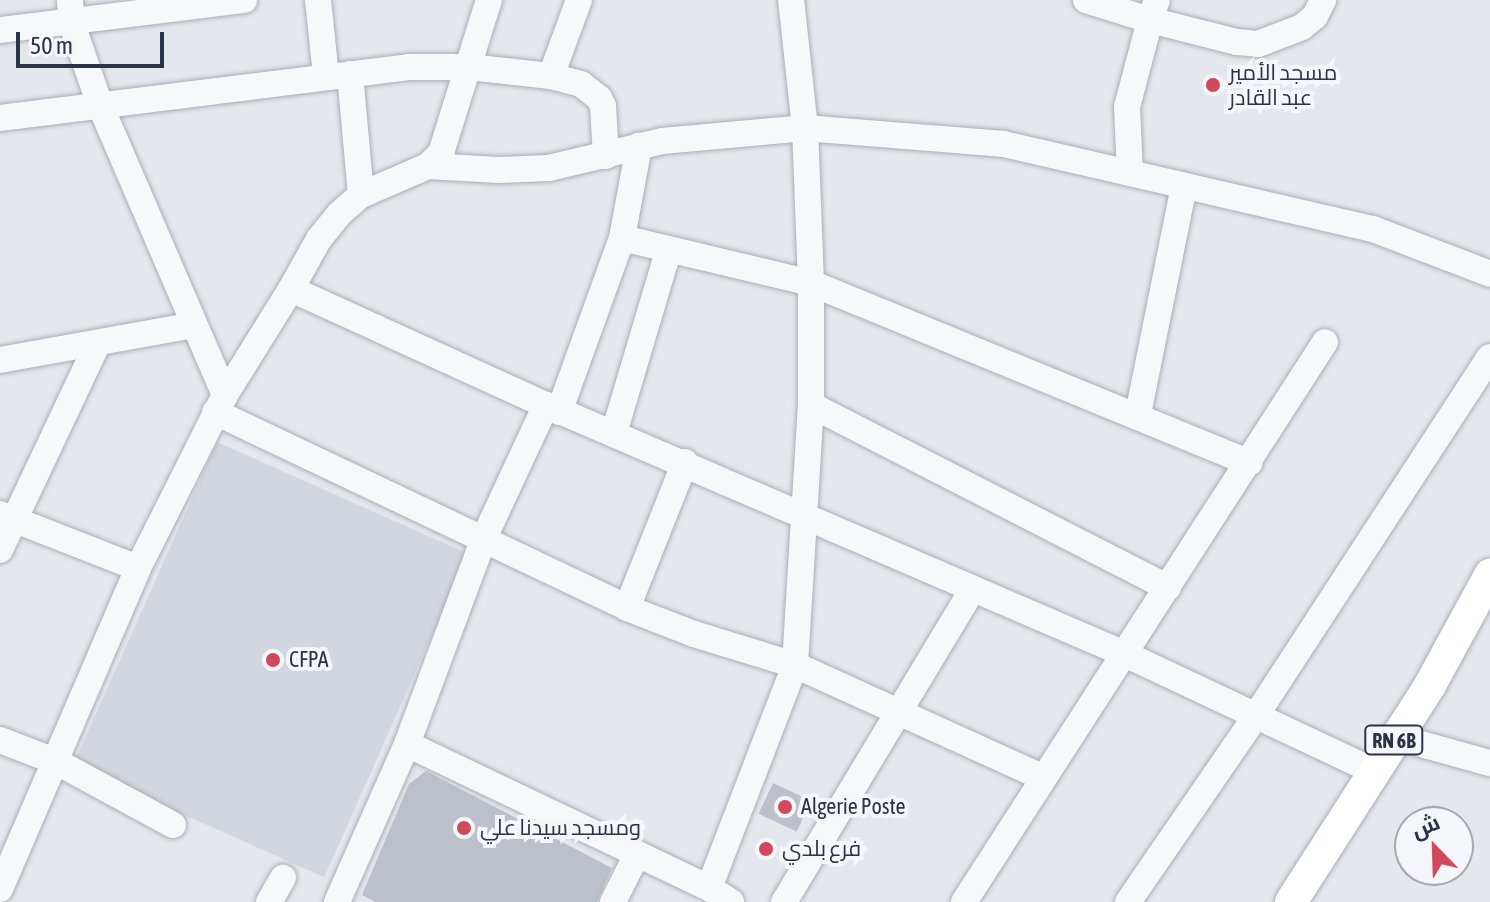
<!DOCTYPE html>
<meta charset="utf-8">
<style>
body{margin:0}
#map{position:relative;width:1490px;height:902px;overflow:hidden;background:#e4e7ec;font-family:"Asap Condensed",Cairo,sans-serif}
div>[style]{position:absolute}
.built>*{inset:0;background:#d2d6de;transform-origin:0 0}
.building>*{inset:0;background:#bbc0ca;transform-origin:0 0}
.roads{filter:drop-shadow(0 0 2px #a9aeb7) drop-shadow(0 0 2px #a9aeb7)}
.minor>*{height:26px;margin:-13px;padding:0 13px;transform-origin:13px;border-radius:13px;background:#f7f8fa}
.major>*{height:32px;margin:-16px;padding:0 16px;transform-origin:16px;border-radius:16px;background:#fff}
.dots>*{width:22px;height:22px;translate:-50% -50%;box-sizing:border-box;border:4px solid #f4f6f9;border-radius:50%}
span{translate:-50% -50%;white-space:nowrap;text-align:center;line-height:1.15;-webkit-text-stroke:8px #f4f6f9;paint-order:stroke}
.shield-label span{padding:2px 6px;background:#f4f6f9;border:2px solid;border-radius:6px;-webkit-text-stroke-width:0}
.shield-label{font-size:20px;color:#2b3445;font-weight:700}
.poi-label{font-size:22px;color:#2b3445}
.left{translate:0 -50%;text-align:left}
.north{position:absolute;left:1394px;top:806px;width:80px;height:80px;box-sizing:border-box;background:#f4f6f9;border:2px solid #a4a8b1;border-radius:50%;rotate:337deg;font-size:22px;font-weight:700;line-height:32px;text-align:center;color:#2b3445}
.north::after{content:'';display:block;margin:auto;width:28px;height:36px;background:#d1495b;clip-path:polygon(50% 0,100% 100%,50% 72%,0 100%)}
.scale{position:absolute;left:16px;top:32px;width:148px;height:36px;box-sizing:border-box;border:4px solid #2b3445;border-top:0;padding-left:10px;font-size:24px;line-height:28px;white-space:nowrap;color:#2b3445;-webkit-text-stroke:6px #f4f6f9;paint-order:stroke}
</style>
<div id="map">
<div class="built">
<div style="left:217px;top:442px;width:275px;height:354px;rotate:24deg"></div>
</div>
<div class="building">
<div style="clip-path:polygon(426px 771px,612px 868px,597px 902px,375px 902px,362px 895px,409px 784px)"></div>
<div style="left:773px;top:783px;width:42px;height:34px;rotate:25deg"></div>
</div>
<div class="roads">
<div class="minor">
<div style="left:318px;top:0;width:76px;rotate:84deg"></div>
<div style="left:1086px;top:0;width:67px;rotate:17.4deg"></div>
<div style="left:1150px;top:20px;width:21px;rotate:-71deg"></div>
<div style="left:0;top:30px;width:246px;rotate:-7deg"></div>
<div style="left:350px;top:74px;width:121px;rotate:84.8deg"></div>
<div style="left:551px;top:76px;width:31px;rotate:15deg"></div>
<div style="left:581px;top:84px;width:23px;rotate:38deg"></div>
<div style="left:599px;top:98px;width:9px;rotate:63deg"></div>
<div style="left:603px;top:106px;width:50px;rotate:86.6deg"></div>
<div style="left:0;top:118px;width:412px;rotate:-7.1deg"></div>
<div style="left:409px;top:67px;width:59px"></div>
<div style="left:468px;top:67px;width:83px;rotate:6.2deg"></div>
<div style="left:551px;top:76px;width:81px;rotate:-69.8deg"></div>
<div style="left:428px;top:166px;width:71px;rotate:3.2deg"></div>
<div style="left:499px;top:170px;width:50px;rotate:-2.3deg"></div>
<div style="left:549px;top:168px;width:116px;rotate:-13.4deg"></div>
<div style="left:662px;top:141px;width:144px;rotate:-5.2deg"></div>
<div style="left:805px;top:128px;width:200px;rotate:4.6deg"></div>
<div style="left:1004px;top:144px;width:379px;rotate:13deg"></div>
<div style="left:1373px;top:229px;width:125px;rotate:21deg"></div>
<div style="left:1130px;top:173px;width:66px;rotate:-92.6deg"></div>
<div style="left:1127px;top:107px;width:90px;rotate:-75.2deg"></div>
<div style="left:1150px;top:20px;width:90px;rotate:14.2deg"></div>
<div style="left:1237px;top:42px;width:21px;rotate:5deg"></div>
<div style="left:1258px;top:44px;width:47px;rotate:-21.1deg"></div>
<div style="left:1302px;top:27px;width:17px;rotate:-40deg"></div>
<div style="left:1315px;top:16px;width:18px;rotate:-63deg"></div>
<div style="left:622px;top:238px;width:194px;rotate:13.4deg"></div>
<div style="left:811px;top:283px;width:474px;rotate:22.3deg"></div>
<div style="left:291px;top:289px;width:57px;rotate:-60.8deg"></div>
<div style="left:319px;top:239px;width:32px;rotate:-51deg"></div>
<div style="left:339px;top:214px;width:29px;rotate:-41deg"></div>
<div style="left:361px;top:195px;width:73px;rotate:-23.4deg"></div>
<div style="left:428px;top:166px;width:18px;rotate:-45deg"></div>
<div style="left:441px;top:153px;width:160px;rotate:-72.6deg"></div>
<div style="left:0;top:360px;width:197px;rotate:-10.2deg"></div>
<div style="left:225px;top:395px;width:125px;rotate:-58.1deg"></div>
<div style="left:291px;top:289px;width:280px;rotate:24.5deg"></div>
<div style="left:811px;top:405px;width:401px;rotate:27.1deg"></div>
<div style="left:215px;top:412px;width:456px;rotate:25.4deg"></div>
<div style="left:627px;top:608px;width:72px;rotate:21.2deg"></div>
<div style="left:694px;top:634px;width:106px;rotate:17.1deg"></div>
<div style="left:795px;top:665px;width:271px;rotate:24.4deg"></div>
<div style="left:559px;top:412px;width:185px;rotate:-70.1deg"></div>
<div style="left:622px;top:238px;width:94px;rotate:-79.5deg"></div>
<div style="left:1138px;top:414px;width:233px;rotate:-78.6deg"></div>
<div style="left:614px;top:433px;width:192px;rotate:-73.4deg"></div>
<div style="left:0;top:514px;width:148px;rotate:21.4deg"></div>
<div style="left:0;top:550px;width:229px;rotate:-64.7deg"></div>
<div style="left:627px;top:608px;width:157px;rotate:-68.3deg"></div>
<div style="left:1396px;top:737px;width:98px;rotate:15.5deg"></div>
<div style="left:0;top:740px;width:61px;rotate:21.1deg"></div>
<div style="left:57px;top:762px;width:132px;rotate:28.5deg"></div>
<div style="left:407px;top:744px;width:335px;rotate:25.5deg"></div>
<div style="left:709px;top:888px;width:26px;rotate:32deg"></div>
<div style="left:709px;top:888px;width:239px;rotate:-68.9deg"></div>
<div style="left:795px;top:665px;width:260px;rotate:-86.5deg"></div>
<div style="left:811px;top:405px;width:122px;rotate:-90deg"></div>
<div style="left:811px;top:283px;width:155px;rotate:-92.2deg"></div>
<div style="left:805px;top:128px;width:129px;rotate:-96.2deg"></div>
<div style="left:0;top:889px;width:349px;rotate:-66.7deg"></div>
<div style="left:138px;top:568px;width:194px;rotate:-63.3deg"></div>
<div style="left:225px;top:395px;width:316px;rotate:-113.3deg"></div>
<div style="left:100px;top:105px;width:86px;rotate:-109.1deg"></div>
<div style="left:72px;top:24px;width:24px;rotate:-95deg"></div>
<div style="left:269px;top:902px;width:28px;rotate:-60deg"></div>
<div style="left:337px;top:902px;width:173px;rotate:-66.1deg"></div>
<div style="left:407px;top:744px;width:220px;rotate:-69.5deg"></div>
<div style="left:484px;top:538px;width:147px;rotate:-65deg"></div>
<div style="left:546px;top:405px;width:633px;rotate:23.28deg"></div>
<div style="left:1127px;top:655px;width:273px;rotate:25.2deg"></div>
<div style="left:613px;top:902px;width:54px;rotate:-63.4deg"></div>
<div style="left:784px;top:902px;width:366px;rotate:-58.9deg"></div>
<div style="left:964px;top:902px;width:666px;rotate:-57.19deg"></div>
<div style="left:1128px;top:902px;width:228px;rotate:-55.5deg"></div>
<div style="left:1257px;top:714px;width:426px;rotate:-56.9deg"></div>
</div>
<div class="major">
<div style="left:1291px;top:902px;width:255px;rotate:-57.3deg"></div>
<div style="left:1429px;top:687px;width:128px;rotate:-61.4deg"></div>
</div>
</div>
<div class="dots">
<div style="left:1213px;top:85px;background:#d1495b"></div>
<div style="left:273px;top:660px;background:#d1495b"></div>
<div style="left:785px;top:807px;background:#d1495b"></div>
<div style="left:464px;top:828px;background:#d1495b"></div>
<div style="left:766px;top:849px;background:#d1495b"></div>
</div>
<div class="shield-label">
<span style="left:1394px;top:740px">RN 6B</span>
</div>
<div class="poi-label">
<span class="left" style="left:1229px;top:85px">مسجد الأمير<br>عبد القادر</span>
<span class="left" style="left:289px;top:660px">CFPA</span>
<span class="left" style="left:801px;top:807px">Algerie Poste</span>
<span class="left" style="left:480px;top:828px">ومسجد سيدنا علي</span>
<span class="left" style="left:782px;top:849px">فرع بلدي</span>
</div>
<div class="north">ش</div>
<div class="scale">50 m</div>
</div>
